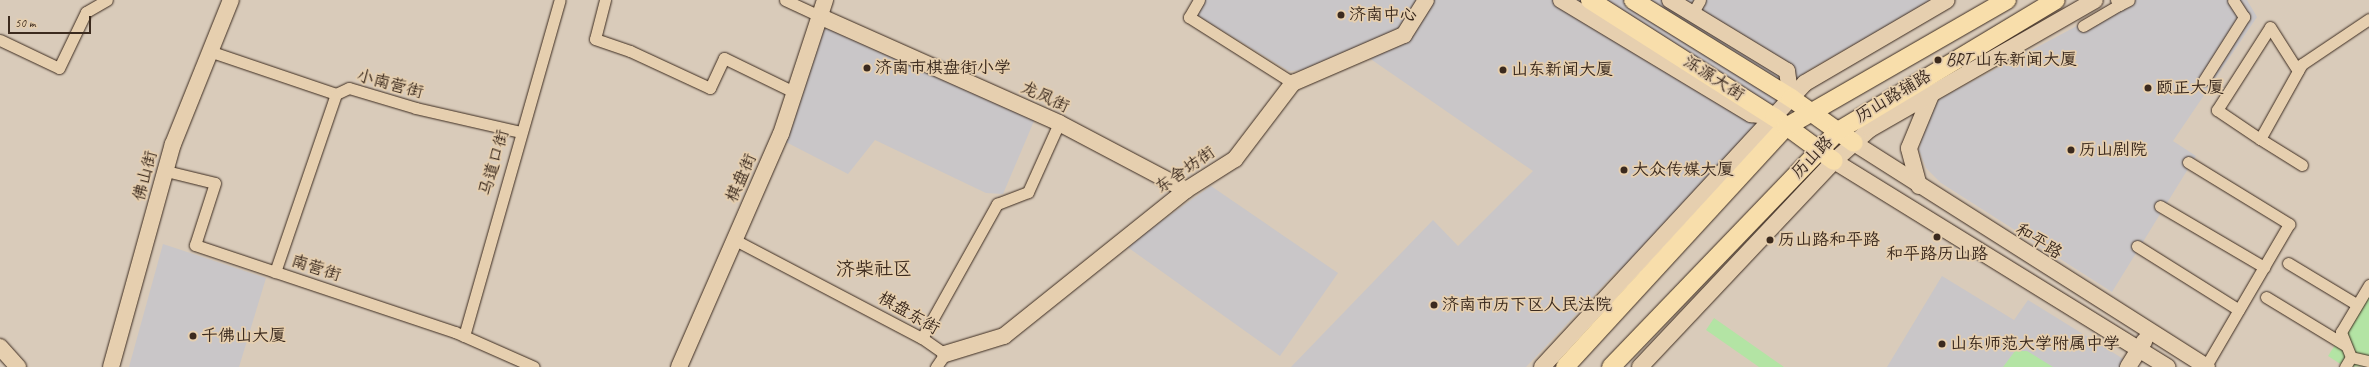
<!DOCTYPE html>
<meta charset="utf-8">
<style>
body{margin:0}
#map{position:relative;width:2369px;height:367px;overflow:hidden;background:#d9cbba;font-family:Caveat,"LXGW WenKai TC",sans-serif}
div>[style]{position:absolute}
.built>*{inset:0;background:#c9c6c8}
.green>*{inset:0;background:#b3e4a4}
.roads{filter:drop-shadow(0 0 1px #3b2a1e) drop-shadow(0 0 1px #3b2a1e)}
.street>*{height:11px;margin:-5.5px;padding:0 5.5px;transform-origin:5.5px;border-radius:5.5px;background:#e6cfaf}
.secondary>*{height:16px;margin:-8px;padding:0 8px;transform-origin:8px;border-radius:8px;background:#e6cfaf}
.primary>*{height:18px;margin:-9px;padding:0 9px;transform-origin:9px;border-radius:9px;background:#f8deab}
.dots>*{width:11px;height:11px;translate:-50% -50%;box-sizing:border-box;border:2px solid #e6cfaf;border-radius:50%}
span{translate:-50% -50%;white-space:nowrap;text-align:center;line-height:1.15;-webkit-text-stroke:3.5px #e6cfaf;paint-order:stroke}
.poi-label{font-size:17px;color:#3b2a1e}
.left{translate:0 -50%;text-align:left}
.street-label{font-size:17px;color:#3b2a1e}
.quarter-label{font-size:19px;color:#3b2a1e}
.scale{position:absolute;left:8px;top:16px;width:83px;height:18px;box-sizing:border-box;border:2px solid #3b2a1e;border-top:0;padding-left:5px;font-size:12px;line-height:14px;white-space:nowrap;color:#3b2a1e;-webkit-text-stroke:3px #e6cfaf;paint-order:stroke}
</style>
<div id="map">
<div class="built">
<div style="clip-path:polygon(1200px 0,1933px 0,1807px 71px,1620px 272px,1618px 270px,1526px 367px,1291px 367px,1433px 220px,1458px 246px,1533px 171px,1359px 51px,1319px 69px,1289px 71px,1193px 13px)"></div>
<div style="clip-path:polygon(2126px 0,2247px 0,2257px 17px,2173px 141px,2196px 156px,2112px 292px,1941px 183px,1926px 168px,1919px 150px,1927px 117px,1939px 99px)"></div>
<div style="clip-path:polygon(819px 22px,1037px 114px,1003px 194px,986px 193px,875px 140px,848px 174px,784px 141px)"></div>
<div style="clip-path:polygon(1211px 186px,1338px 273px,1280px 356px,1126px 246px)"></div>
<div style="clip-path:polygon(163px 244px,266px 278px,239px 367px,129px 367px)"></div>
<div style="clip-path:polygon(1942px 276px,2014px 320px,2028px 300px,2125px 360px,2121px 367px,1887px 367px)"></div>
</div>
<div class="green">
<div style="clip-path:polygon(2369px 291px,2369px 366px,2345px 367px,2328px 356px)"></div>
<div style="clip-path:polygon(1714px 318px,1784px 367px,1759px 367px,1706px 330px)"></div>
<div style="clip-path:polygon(2015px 351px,2027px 351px,2053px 367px,2003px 367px)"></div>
</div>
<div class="roads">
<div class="street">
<div style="left:605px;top:0;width:40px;rotate:104.4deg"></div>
<div style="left:595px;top:39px;width:37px;rotate:19deg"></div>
<div style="left:630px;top:51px;width:88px;rotate:24.8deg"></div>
<div style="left:710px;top:88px;width:33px;rotate:-65deg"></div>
<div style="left:724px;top:58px;width:76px;rotate:25.9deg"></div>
<div style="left:785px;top:0;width:38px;rotate:25deg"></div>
<div style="left:1199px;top:0;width:20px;rotate:120deg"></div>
<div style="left:1189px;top:17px;width:123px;rotate:32.4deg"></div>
<div style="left:2116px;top:0;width:6px;rotate:59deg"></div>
<div style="left:2119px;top:5px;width:11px;rotate:-27deg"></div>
<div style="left:1692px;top:14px;width:16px;rotate:-60deg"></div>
<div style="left:2083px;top:26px;width:42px;rotate:-30.3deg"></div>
<div style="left:0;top:40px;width:65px;rotate:25.4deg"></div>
<div style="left:59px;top:68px;width:62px;rotate:-64.3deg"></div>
<div style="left:86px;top:12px;width:24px;rotate:-30deg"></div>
<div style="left:209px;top:51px;width:134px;rotate:18.7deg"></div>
<div style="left:336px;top:94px;width:14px;rotate:-25deg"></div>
<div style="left:349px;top:88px;width:70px;rotate:16.6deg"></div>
<div style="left:416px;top:108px;width:108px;rotate:12.9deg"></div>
<div style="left:2204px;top:80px;width:75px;rotate:-57.6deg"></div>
<div style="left:2244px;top:17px;width:20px;rotate:-123deg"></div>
<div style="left:2260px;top:139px;width:52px;rotate:-146deg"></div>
<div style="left:2217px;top:110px;width:98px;rotate:-57.4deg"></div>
<div style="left:2270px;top:27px;width:52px;rotate:57.5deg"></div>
<div style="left:2188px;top:162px;width:119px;rotate:31.5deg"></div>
<div style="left:2289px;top:224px;width:164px;rotate:120.3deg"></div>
<div style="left:2302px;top:165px;width:49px;rotate:-148.2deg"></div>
<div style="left:2260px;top:139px;width:86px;rotate:-60.8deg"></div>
<div style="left:2302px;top:64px;width:81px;rotate:-33.9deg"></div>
<div style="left:166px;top:171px;width:50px;rotate:13.8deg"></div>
<div style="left:215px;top:183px;width:65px;rotate:107.9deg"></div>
<div style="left:195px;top:245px;width:274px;rotate:18.5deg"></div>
<div style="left:455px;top:332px;width:86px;rotate:23.9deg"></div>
<div style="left:2160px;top:206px;width:121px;rotate:30.4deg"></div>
<div style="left:735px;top:240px;width:211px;rotate:27.7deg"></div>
<div style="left:922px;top:338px;width:28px;rotate:35deg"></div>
<div style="left:945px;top:354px;width:16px;rotate:125deg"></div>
<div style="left:2137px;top:246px;width:120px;rotate:32.1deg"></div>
<div style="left:2288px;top:263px;width:79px;rotate:31.1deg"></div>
<div style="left:275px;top:272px;width:188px;rotate:-71.1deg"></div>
<div style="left:2266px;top:297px;width:92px;rotate:31.3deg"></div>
<div style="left:464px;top:336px;width:349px;rotate:-74.1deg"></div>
<div style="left:922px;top:338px;width:154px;rotate:-60.8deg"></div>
<div style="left:997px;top:204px;width:33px;rotate:-21deg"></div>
<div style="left:1028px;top:192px;width:76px;rotate:-65.8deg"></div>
<div style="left:2351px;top:357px;width:27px;rotate:-112deg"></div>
<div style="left:2341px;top:332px;width:55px;rotate:-59.2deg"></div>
<div style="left:2345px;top:367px;width:12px;rotate:-59deg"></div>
<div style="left:2351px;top:357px;width:18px;rotate:13deg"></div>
</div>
<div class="secondary">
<div style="left:1561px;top:0;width:222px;rotate:31deg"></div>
<div style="left:1751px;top:114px;width:23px;rotate:7deg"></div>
<div style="left:1670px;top:0;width:137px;rotate:31.3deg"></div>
<div style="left:1787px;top:71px;width:27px;rotate:82deg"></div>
<div style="left:819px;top:16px;width:263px;rotate:24deg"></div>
<div style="left:1059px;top:123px;width:144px;rotate:27.8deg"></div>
<div style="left:1854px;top:143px;width:418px;rotate:32.4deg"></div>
<div style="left:1834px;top:161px;width:392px;rotate:31.7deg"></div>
<div style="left:1919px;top:186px;width:39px;rotate:-105deg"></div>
<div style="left:1909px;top:148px;width:57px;rotate:-67.5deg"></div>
<div style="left:0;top:347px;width:27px;rotate:48deg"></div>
<div style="left:945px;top:354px;width:62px;rotate:-17deg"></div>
<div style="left:1004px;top:336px;width:233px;rotate:-38.7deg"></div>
<div style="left:1186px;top:190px;width:58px;rotate:-32.3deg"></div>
<div style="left:1235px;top:159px;width:96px;rotate:-52.7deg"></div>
<div style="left:1293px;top:83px;width:121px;rotate:-23.4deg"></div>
<div style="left:1404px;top:35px;width:41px;rotate:-57.8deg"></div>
<div style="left:111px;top:367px;width:231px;rotate:-74.5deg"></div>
<div style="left:173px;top:144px;width:155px;rotate:-68.1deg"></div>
<div style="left:679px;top:367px;width:254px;rotate:-66.4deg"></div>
<div style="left:781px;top:134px;width:141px;rotate:-71.8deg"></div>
<div style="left:1542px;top:367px;width:387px;rotate:-47.2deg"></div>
<div style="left:1805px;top:83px;width:164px;rotate:-30.3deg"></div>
<div style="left:1640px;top:367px;width:283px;rotate:-46.7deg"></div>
<div style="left:1834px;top:161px;width:48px;rotate:-41.6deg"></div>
<div style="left:1870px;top:129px;width:259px;rotate:-29.8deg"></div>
<div style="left:2128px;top:367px;width:31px;rotate:-58deg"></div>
</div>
<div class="primary">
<div style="left:1590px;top:0;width:218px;rotate:32.5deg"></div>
<div style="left:1774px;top:117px;width:74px;rotate:36.3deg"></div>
<div style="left:1633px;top:0;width:186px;rotate:31.8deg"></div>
<div style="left:1791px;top:98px;width:77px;rotate:35.5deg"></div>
<div style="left:1565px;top:367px;width:326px;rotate:-47.4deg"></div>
<div style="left:1786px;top:127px;width:255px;rotate:-29.9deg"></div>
<div style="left:1611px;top:367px;width:327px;rotate:-46.1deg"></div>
<div style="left:1838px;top:131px;width:254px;rotate:-31deg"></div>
</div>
</div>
<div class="dots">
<div style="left:1341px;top:15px;background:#3b2a1e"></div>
<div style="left:1938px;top:60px;background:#3b2a1e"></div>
<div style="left:867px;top:68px;background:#3b2a1e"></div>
<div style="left:1503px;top:70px;background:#3b2a1e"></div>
<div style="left:2148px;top:88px;background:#3b2a1e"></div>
<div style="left:2071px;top:150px;background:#3b2a1e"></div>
<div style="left:1624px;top:170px;background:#3b2a1e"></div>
<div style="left:1937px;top:237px;background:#3b2a1e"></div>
<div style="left:1770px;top:240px;background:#3b2a1e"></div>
<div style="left:1434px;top:305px;background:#3b2a1e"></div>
<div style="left:193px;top:336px;background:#3b2a1e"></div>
<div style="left:1942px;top:344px;background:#3b2a1e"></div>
</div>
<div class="poi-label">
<span class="left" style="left:1349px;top:15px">济南中心</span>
<span class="left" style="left:1946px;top:60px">BRT 山东新闻大厦</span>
<span class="left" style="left:875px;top:68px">济南市棋盘街小学</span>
<span class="left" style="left:1511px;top:70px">山东新闻大厦</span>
<span class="left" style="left:2156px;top:88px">颐正大厦</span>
<span class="left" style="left:2079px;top:150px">历山剧院</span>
<span class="left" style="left:1632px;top:170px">大众传媒大厦</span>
<span class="left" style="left:1778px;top:240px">历山路和平路</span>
<span style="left:1937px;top:254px">和平路历山路</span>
<span class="left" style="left:1442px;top:305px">济南市历下区人民法院</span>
<span class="left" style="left:201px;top:336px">千佛山大厦</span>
<span class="left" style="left:1950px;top:344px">山东师范大学附属中学</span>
</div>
<div class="street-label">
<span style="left:1714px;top:78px;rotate:33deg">泺源大街</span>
<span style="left:390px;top:84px;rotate:15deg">小南营街</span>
<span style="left:1893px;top:96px;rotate:-31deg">历山路辅路</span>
<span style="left:1045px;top:97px;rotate:25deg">龙凤街</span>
<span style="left:1812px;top:157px;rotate:-46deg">历山路</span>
<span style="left:494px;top:163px;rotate:-74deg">马道口街</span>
<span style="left:1185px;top:170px;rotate:-35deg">东舍坊街</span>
<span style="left:145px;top:176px;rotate:-75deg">佛山街</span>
<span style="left:741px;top:178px;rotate:-66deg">棋盘街</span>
<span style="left:2039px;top:241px;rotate:32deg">和平路</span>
<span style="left:316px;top:268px;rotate:18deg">南营街</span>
<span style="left:909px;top:313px;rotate:30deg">棋盘东街</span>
</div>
<div class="quarter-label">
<span style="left:874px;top:270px">济柴社区</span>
</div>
<div class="scale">50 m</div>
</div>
